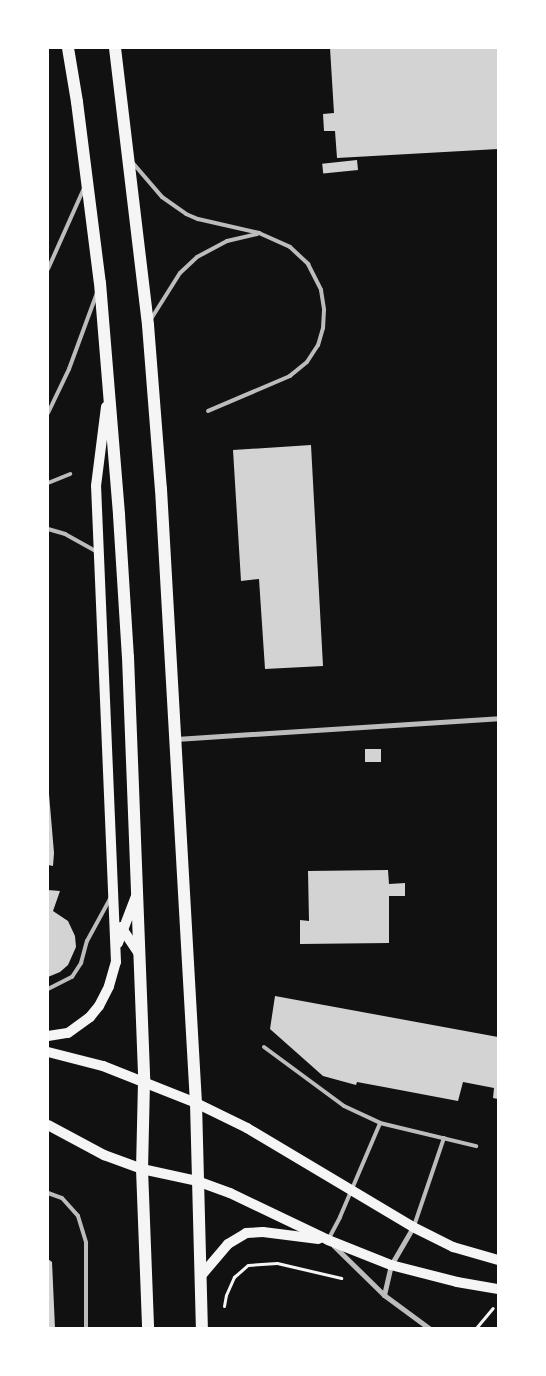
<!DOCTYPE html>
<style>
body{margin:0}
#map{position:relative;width:546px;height:1376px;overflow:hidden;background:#111;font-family:"Fira Sans Condensed",sans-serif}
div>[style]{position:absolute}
.building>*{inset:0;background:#d3d3d3;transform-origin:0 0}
.path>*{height:3px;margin:-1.5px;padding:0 1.5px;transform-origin:1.5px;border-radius:1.5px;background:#f5f5f5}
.service>*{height:4px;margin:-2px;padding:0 2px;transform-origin:2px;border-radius:2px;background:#bcbcbc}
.minor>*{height:5px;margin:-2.5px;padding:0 2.5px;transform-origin:2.5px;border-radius:2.5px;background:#bcbcbc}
.secondary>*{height:10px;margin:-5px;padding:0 5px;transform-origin:5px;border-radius:5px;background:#f5f5f5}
.primary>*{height:12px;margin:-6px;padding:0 6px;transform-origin:6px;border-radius:6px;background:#f5f5f5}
span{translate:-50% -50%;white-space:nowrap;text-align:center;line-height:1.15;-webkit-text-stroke:4px #fff;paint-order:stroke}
.frame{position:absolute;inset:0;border:49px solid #fff;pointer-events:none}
</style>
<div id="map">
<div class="building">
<div style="clip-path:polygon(330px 48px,498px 48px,498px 149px,337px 158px,335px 131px,324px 131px,323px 114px,334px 113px)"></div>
<div style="left:357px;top:160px;width:10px;height:35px;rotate:84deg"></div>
<div style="clip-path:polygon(311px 445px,323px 666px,265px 669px,259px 579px,241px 581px,233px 450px)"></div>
<div style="left:365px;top:749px;width:16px;height:13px"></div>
<div style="clip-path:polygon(48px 782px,54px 853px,53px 866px,48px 865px)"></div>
<div style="clip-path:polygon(388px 870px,389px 884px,405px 883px,405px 896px,389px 896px,389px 943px,300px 944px,300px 920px,309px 921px,308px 871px)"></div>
<div style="clip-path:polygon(48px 890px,60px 891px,53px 911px,68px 921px,75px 936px,76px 947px,68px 965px,60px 972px,48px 977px)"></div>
<div style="clip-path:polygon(275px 996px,498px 1037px,498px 1099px,493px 1098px,494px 1088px,463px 1082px,458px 1101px,384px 1087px,357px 1082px,356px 1085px,323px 1076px,270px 1029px)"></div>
<div style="clip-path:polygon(48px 1259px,52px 1262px,55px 1328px,48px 1328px)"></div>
</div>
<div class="path">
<div style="left:224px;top:1306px;width:11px;rotate:-80deg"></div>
<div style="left:226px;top:1295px;width:20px;rotate:-66deg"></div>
<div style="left:234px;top:1277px;width:18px;rotate:-41deg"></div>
<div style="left:248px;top:1265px;width:29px;rotate:-4deg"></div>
<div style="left:277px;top:1263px;width:66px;rotate:13.2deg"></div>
<div style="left:476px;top:1328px;width:26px;rotate:-50deg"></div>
</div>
<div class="service">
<div style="left:132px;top:162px;width:46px;rotate:49.4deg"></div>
<div style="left:162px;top:197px;width:29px;rotate:35deg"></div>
<div style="left:186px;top:214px;width:13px;rotate:23deg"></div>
<div style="left:198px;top:219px;width:63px;rotate:12.9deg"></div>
<div style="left:259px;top:233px;width:34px;rotate:24deg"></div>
<div style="left:290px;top:247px;width:25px;rotate:43deg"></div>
<div style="left:308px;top:264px;width:29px;rotate:63deg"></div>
<div style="left:321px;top:290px;width:20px;rotate:81deg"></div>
<div style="left:324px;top:310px;width:18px;rotate:93deg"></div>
<div style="left:323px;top:328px;width:18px;rotate:106deg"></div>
<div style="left:318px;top:345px;width:20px;rotate:123deg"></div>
<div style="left:307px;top:362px;width:22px;rotate:141deg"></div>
<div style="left:290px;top:376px;width:89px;rotate:156.9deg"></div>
<div style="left:48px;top:269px;width:89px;rotate:-66deg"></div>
<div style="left:151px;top:319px;width:54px;rotate:-57.8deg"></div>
<div style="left:180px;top:273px;width:23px;rotate:-43deg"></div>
<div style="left:197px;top:257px;width:34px;rotate:-28deg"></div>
<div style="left:227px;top:241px;width:31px;rotate:-13deg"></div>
<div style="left:48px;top:413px;width:49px;rotate:-64.5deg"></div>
<div style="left:69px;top:369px;width:81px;rotate:-69.8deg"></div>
<div style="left:48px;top:483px;width:24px;rotate:-22deg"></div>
<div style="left:48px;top:529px;width:18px;rotate:16deg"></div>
<div style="left:65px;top:534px;width:37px;rotate:29deg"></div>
<div style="left:48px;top:989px;width:27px;rotate:-27deg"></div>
<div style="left:72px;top:977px;width:17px;rotate:-57deg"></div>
<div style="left:81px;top:963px;width:23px;rotate:-75deg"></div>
<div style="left:87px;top:941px;width:50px;rotate:-61.4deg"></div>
<div style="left:264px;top:1047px;width:99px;rotate:36.4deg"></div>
<div style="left:344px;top:1106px;width:40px;rotate:25deg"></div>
<div style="left:380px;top:1123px;width:99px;rotate:13.5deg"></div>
<div style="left:48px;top:1193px;width:15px;rotate:20deg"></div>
<div style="left:62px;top:1198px;width:24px;rotate:48deg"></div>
<div style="left:78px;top:1216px;width:28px;rotate:73deg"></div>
<div style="left:86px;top:1243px;width:85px;rotate:90deg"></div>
<div style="left:414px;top:1226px;width:93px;rotate:-71.2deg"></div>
<div style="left:328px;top:1240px;width:26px;rotate:-62deg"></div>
<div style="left:340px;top:1217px;width:102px;rotate:-66.9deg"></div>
</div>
<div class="minor">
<div style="left:176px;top:739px;width:323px;rotate:-3.7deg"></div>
<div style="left:334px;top:1246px;width:70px;rotate:44.4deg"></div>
<div style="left:384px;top:1295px;width:56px;rotate:36.3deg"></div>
<div style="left:384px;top:1295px;width:31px;rotate:-77deg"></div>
<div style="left:391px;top:1265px;width:44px;rotate:-59.9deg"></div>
</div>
<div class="secondary">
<div style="left:121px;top:927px;width:30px;rotate:56deg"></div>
<div style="left:118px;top:943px;width:50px;rotate:-69deg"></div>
<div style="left:48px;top:1036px;width:20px;rotate:-9deg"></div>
<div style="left:68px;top:1033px;width:27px;rotate:-36deg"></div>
<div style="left:90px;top:1017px;width:14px;rotate:-51deg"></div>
<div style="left:99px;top:1006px;width:22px;rotate:-63deg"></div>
<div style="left:109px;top:986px;width:25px;rotate:-74deg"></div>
<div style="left:116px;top:962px;width:476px;rotate:-92.4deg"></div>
<div style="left:96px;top:486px;width:80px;rotate:-82.8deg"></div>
<div style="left:48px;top:1052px;width:57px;rotate:14.3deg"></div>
<div style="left:103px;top:1066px;width:100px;rotate:21.7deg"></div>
<div style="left:196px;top:1103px;width:57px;rotate:26.1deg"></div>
<div style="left:247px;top:1128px;width:193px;rotate:30.8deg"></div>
<div style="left:413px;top:1227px;width:45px;rotate:26.6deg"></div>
<div style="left:453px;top:1247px;width:47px;rotate:16.1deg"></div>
<div style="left:48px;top:1125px;width:64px;rotate:28.2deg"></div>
<div style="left:104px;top:1155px;width:40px;rotate:20.2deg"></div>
<div style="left:142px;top:1169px;width:56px;rotate:12.3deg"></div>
<div style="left:197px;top:1181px;width:35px;rotate:20deg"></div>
<div style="left:230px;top:1193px;width:109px;rotate:25.6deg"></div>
<div style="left:328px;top:1240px;width:68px;rotate:21.6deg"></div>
<div style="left:391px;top:1265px;width:68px;rotate:14.4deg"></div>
<div style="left:457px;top:1282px;width:42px;rotate:9.7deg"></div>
<div style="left:200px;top:1277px;width:43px;rotate:-49.7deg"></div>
<div style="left:228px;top:1244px;width:21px;rotate:-31deg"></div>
<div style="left:246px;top:1233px;width:17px;rotate:-3deg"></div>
<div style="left:263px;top:1232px;width:56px;rotate:7.1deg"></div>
</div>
<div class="primary">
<div style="left:68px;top:48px;width:55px;rotate:80.5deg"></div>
<div style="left:77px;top:102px;width:182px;rotate:82.8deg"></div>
<div style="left:100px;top:283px;width:233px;rotate:85.3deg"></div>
<div style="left:119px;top:515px;width:142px;rotate:86.4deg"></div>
<div style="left:128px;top:657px;width:425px;rotate:87.8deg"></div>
<div style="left:144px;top:1082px;width:87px;rotate:91.3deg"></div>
<div style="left:142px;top:1169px;width:159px;rotate:87.8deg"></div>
<div style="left:115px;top:48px;width:279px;rotate:83.2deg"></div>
<div style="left:148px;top:325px;width:165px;rotate:85.5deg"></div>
<div style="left:161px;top:489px;width:615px;rotate:86.74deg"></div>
<div style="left:196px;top:1103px;width:225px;rotate:88.5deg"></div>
</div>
<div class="frame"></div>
</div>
